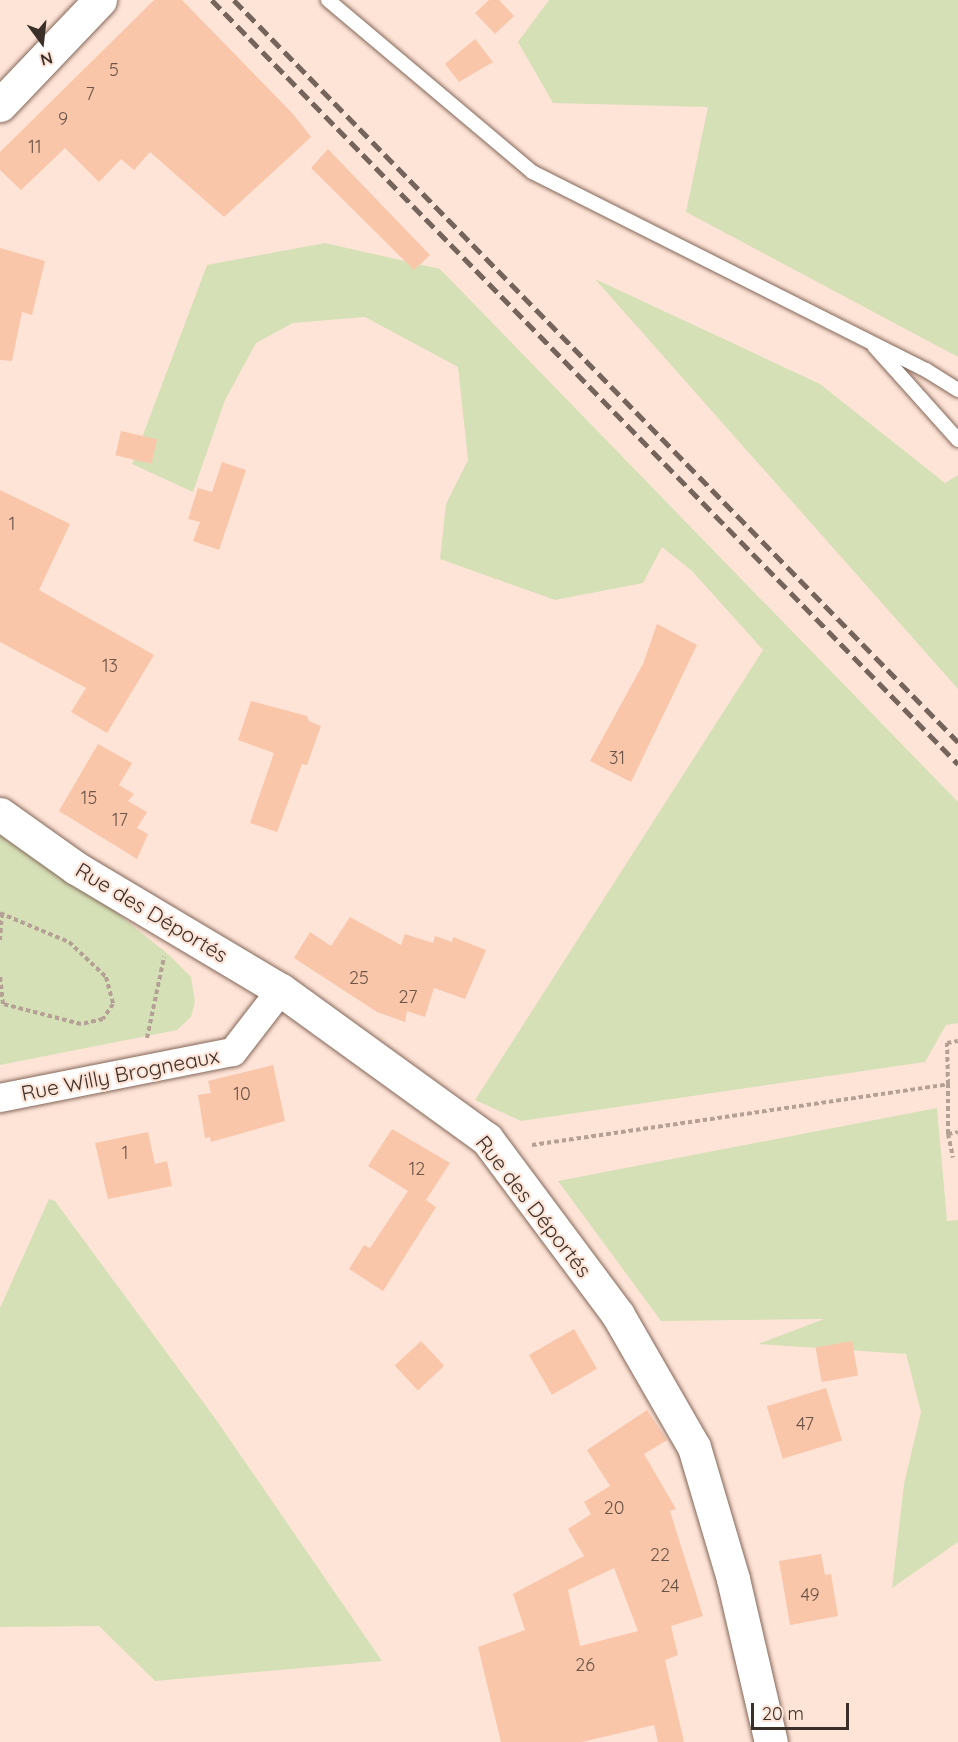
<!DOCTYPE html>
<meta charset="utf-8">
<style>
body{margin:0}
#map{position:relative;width:958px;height:1742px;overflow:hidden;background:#fee4d7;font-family:Quicksand,sans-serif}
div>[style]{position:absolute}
.green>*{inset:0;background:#d5e0b7}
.building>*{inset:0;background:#fac6aa;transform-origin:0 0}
.path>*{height:4px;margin-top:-2px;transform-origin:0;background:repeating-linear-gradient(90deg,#b4a095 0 4.5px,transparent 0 7.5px)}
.roads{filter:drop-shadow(0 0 2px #836759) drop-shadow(0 0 2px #836759)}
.lane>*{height:14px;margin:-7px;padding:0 7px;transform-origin:7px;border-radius:7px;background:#fff}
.street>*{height:28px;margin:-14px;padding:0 14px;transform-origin:14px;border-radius:14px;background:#fff}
.secondary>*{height:33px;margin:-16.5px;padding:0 16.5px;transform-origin:16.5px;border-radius:16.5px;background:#fff}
.rail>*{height:4.5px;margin-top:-2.25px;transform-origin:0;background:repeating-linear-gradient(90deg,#74645c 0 12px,transparent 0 18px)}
span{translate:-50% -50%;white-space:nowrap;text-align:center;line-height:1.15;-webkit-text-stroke:4.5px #fee4d7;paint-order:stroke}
.number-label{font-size:18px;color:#6b5549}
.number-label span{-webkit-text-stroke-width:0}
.street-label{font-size:21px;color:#3b2f29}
.north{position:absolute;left:12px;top:12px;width:60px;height:60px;-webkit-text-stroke:4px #fee4d7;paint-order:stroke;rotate:165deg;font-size:16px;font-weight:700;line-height:24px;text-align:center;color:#3b2f29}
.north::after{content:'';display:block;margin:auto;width:21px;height:27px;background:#3b2f29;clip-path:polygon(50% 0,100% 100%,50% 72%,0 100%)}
.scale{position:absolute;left:751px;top:1703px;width:98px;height:27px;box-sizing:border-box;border:3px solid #3b2f29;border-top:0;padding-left:8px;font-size:18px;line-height:21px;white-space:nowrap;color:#3b2f29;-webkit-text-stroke:4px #fee4d7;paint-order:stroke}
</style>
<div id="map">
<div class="green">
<div style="clip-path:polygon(549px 0,958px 0,958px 357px,686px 212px,708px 107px,553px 103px,518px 42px)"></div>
<div style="clip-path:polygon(325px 243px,440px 269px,958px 802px,958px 1023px,946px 1025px,925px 1062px,521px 1121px,475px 1100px,763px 650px,692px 571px,662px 547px,643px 583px,555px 600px,440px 559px,446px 504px,468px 460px,458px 367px,365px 317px,293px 323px,256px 343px,225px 400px,193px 492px,132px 464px,207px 265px)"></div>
<div style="clip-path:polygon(595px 279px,820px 384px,945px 483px,958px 475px,958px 689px)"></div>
<div style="clip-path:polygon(0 835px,107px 905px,169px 955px,191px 977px,195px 1002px,191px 1017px,177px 1030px,0 1065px)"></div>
<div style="clip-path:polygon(937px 1108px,947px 1221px,958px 1220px,958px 1542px,892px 1588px,904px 1484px,921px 1412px,906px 1354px,758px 1344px,824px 1319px,661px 1321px,558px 1181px)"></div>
<div style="clip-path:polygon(49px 1199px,55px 1201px,217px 1421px,382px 1661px,155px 1681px,99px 1626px,0 1627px,0 1308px)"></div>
</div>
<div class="building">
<div style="clip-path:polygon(154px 0,182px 0,293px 114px,311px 137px,224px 217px,150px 152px,134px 170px,121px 159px,99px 182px,65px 148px,21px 190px,0 170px,0 152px)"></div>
<div style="clip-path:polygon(489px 0,499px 0,514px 16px,495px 34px,475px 13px)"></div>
<div style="clip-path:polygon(475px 39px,493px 62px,459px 82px,445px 64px)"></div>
<div style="clip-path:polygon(328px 149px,430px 255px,414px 270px,311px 168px)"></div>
<div style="clip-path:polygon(0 248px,45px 261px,32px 315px,22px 312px,12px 361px,0 360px)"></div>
<div style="left:121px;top:431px;width:37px;height:25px;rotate:13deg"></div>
<div style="clip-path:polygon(222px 462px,246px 470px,219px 550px,193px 541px,200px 522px,188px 519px,198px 488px,212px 492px)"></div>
<div style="clip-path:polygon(0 490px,70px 524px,39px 590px,154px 655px,107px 733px,71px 712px,86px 688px,0 642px)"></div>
<div style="clip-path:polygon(657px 624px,697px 645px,631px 782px,590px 761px,643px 664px)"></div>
<div style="clip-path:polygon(251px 701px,307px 716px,309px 721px,321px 726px,307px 765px,302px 764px,277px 832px,250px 823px,274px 753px,238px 740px)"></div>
<div style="clip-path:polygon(98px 744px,132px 763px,119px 785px,134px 794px,128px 801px,147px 812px,137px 828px,148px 834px,137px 859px,59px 811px)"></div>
<div style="clip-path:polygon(350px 917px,401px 945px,405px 934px,433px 943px,435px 936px,452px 942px,453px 937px,486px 950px,465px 999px,434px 988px,425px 1017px,407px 1011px,405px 1022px,377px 1012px,294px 958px,310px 932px,331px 946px)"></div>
<div style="clip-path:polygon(273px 1065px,285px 1121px,211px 1142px,210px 1137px,205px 1138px,198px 1095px,211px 1093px,208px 1081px)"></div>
<div style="clip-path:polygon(392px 1129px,450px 1163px,426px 1200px,436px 1207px,383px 1291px,349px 1269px,364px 1245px,370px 1248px,408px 1191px,368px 1166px)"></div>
<div style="clip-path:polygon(148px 1132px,155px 1164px,167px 1161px,172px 1186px,108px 1199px,95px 1143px)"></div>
<div style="left:574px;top:1329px;width:46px;height:52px;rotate:60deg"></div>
<div style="left:421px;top:1341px;width:34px;height:36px;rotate:47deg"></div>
<div style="left:852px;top:1341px;width:35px;height:37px;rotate:80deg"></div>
<div style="left:826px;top:1388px;width:55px;height:62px;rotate:73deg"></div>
<div style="clip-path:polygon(evenodd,647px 1410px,667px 1440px,644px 1454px,676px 1509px,670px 1511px,703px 1616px,671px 1626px,678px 1655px,665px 1660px,684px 1742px,658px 1742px,654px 1725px,582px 1742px,501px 1742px,478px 1647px,525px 1630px,513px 1594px,584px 1556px,568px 1529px,591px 1514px,584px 1502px,610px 1486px,587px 1450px,647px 1410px,614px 1568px,638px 1631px,580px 1646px,568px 1590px,614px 1568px)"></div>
<div style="clip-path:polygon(821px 1554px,825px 1575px,831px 1574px,838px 1616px,790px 1625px,779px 1561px)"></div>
</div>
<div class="path">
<div style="left:0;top:913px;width:75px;rotate:22.8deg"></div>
<div style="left:69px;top:942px;width:51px;rotate:43.4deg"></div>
<div style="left:106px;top:977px;width:28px;rotate:75deg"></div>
<div style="left:113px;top:1004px;width:18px;rotate:124deg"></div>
<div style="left:103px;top:1019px;width:23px;rotate:167deg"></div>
<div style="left:81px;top:1024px;width:81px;rotate:-165.6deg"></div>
<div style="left:3px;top:1004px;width:29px;rotate:-96deg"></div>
<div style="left:0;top:940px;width:26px;rotate:-86deg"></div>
<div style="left:147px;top:1038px;width:83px;rotate:-78.1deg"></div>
<div style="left:948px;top:1084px;width:41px;rotate:-91.4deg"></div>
<div style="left:947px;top:1043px;width:11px;rotate:-10deg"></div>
<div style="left:948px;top:1134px;width:10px;rotate:-11deg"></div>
<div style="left:532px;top:1145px;width:420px;rotate:-8.3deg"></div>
<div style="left:948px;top:1084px;width:50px;rotate:90deg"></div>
<div style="left:948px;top:1134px;width:24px;rotate:78deg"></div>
</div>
<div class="roads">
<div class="lane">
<div style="left:328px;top:0;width:267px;rotate:40.1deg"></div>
<div style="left:532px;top:172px;width:441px;rotate:26.7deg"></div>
<div style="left:926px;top:370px;width:38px;rotate:32deg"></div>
<div style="left:874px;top:346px;width:126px;rotate:48.2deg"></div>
</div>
<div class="street">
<div style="left:0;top:1098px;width:237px;rotate:-11.2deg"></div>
<div style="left:233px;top:1052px;width:78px;rotate:-52.3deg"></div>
</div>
<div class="secondary">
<div style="left:0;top:105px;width:145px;rotate:-46.4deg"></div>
<div style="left:0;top:814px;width:93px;rotate:35.4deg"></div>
<div style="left:76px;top:868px;width:239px;rotate:30.8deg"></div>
<div style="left:281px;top:990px;width:254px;rotate:35.9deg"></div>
<div style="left:487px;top:1139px;width:219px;rotate:53.3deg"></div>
<div style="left:618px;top:1315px;width:152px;rotate:60.1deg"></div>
<div style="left:694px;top:1447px;width:138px;rotate:73.5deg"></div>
<div style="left:733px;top:1579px;width:167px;rotate:76.9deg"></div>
</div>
</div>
<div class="rail">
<div style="left:212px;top:0;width:1068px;rotate:45.68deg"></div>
<div style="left:234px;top:0;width:1037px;rotate:45.7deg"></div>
</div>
<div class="number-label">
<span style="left:114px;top:70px">5</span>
<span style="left:90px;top:94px">7</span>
<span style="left:63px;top:119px">9</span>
<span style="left:35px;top:147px">11</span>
<span style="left:12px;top:524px">1</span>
<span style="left:110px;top:666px">13</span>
<span style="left:617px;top:758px">31</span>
<span style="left:89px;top:798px">15</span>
<span style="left:120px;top:820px">17</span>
<span style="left:359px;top:978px">25</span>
<span style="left:408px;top:997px">27</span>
<span style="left:242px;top:1094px">10</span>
<span style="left:125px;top:1153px">1</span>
<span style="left:417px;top:1169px">12</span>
<span style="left:805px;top:1424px">47</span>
<span style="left:614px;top:1508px">20</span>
<span style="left:660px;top:1555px">22</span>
<span style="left:670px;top:1586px">24</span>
<span style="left:810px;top:1595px">49</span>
<span style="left:585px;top:1665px">26</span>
</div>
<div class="street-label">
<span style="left:152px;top:912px;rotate:31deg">Rue des Déportés</span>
<span style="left:120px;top:1074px;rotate:-11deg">Rue Willy Brogneaux</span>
<span style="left:534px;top:1206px;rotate:52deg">Rue des Déportés</span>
</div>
<div class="north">N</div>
<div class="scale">20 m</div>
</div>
